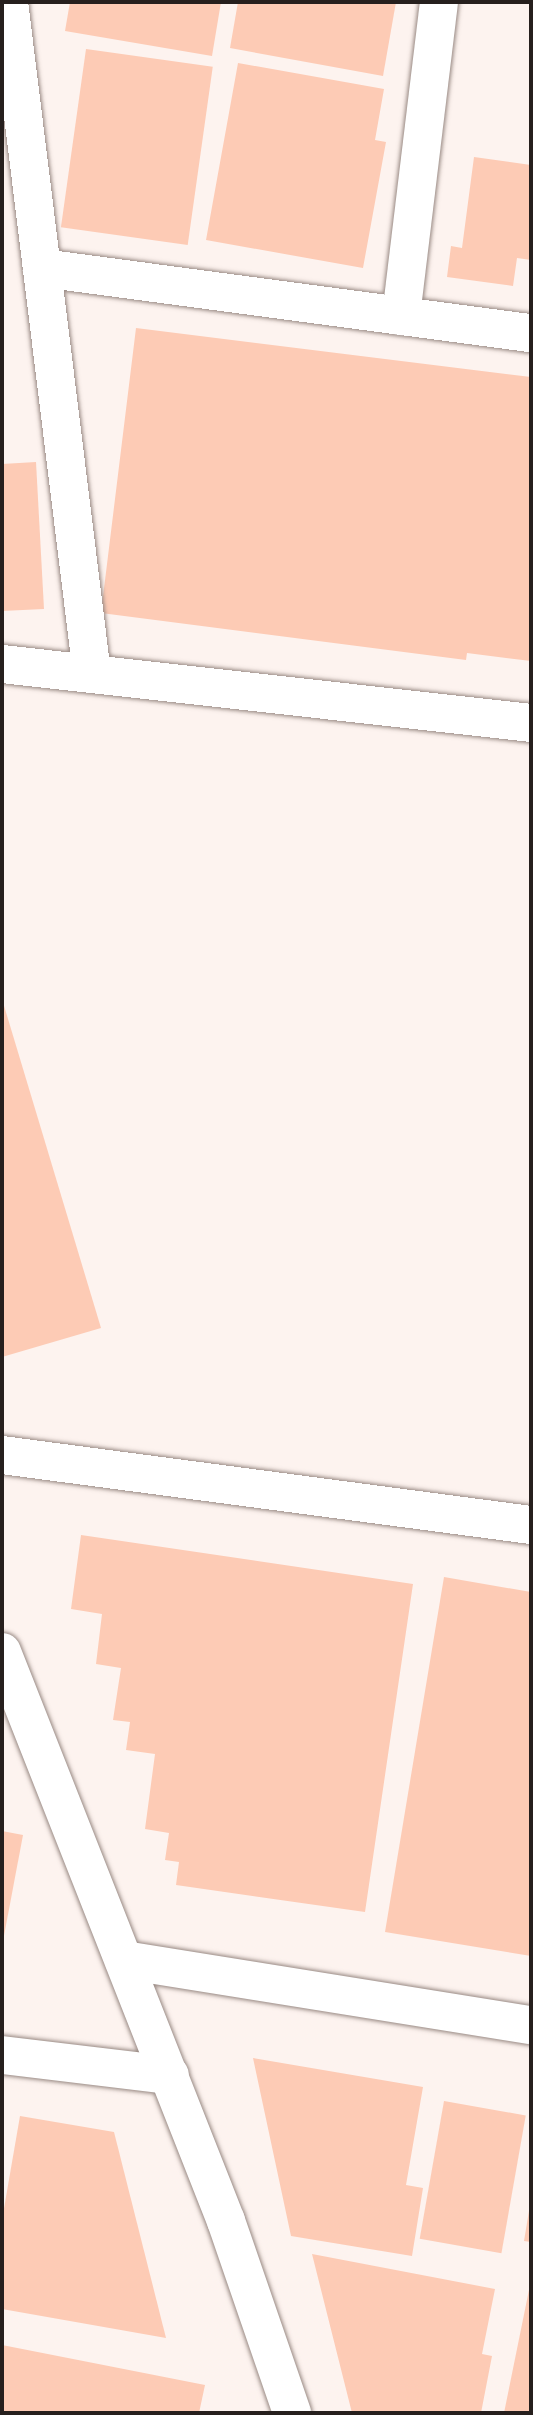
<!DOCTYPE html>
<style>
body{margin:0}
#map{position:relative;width:533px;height:2415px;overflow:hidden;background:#fdf3ef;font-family:"Source Sans 3",sans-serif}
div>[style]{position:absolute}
.building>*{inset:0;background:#fdcbb5;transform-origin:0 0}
.roads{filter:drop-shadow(0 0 2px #998a84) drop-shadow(0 0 2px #998a84)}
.minor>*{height:38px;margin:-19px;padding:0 19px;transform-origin:19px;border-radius:19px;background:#fff}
.tertiary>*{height:38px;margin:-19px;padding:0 19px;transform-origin:19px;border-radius:19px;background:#fff}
span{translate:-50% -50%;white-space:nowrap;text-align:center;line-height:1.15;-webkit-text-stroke:5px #fff;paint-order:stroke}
.frame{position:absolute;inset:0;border:4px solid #261f1d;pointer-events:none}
</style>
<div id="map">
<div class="building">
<div style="clip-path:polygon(70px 2px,221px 2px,212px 56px,65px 31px)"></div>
<div style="clip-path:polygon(238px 2px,396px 2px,383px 76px,230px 48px)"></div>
<div style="left:86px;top:49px;width:128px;height:180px;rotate:8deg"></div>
<div style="clip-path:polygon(238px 63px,384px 89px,375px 140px,386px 142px,363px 268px,206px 240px)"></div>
<div style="clip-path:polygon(474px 157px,531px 165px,531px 260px,517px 258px,513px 286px,447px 277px,451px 246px,462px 248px)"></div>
<div style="clip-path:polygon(136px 328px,531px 377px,531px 661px,467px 653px,466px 660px,101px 613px)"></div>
<div style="clip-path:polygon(36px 462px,44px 609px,2px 611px,2px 464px)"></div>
<div style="clip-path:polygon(2px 999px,101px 1328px,2px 1357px)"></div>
<div style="clip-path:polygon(81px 1535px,413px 1584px,365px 1912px,176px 1885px,179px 1862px,165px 1860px,169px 1833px,145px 1829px,155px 1754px,126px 1750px,130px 1722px,113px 1720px,121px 1668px,96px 1664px,102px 1614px,71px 1609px)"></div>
<div style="clip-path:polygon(444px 1577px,531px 1592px,531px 1956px,385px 1932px)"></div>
<div style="clip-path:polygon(2px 1831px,23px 1835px,3px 1941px,2px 1941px)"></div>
<div style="clip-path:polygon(253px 2058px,423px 2087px,406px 2185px,423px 2188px,412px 2256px,291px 2236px)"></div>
<div style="left:444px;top:2101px;width:83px;height:140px;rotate:10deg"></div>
<div style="clip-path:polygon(20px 2116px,114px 2132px,166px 2338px,2px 2309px,2px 2220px)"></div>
<div style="clip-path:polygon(530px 2205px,531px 2205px,531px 2242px,524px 2241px)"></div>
<div style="clip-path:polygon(312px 2254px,495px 2289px,482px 2354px,492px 2356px,481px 2413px,352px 2413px)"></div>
<div style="clip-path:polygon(530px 2285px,531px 2413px,504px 2413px)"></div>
<div style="clip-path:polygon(2px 2345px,205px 2385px,199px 2413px,2px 2413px)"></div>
</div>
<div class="roads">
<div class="minor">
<div style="left:9px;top:2px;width:677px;rotate:82.96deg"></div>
<div style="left:42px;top:268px;width:493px;rotate:7.6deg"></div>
<div style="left:401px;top:316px;width:316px;rotate:-83.1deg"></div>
<div style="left:2px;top:664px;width:532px;rotate:6.36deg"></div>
<div style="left:124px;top:1960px;width:412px;rotate:9.1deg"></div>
<div style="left:2px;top:2055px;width:169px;rotate:6.8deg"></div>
</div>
<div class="tertiary">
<div style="left:2px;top:1455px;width:534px;rotate:7.54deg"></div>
<div style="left:2px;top:1652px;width:612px;rotate:68.51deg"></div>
<div style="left:226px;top:2221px;width:203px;rotate:71deg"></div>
</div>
</div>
<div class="frame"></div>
</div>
